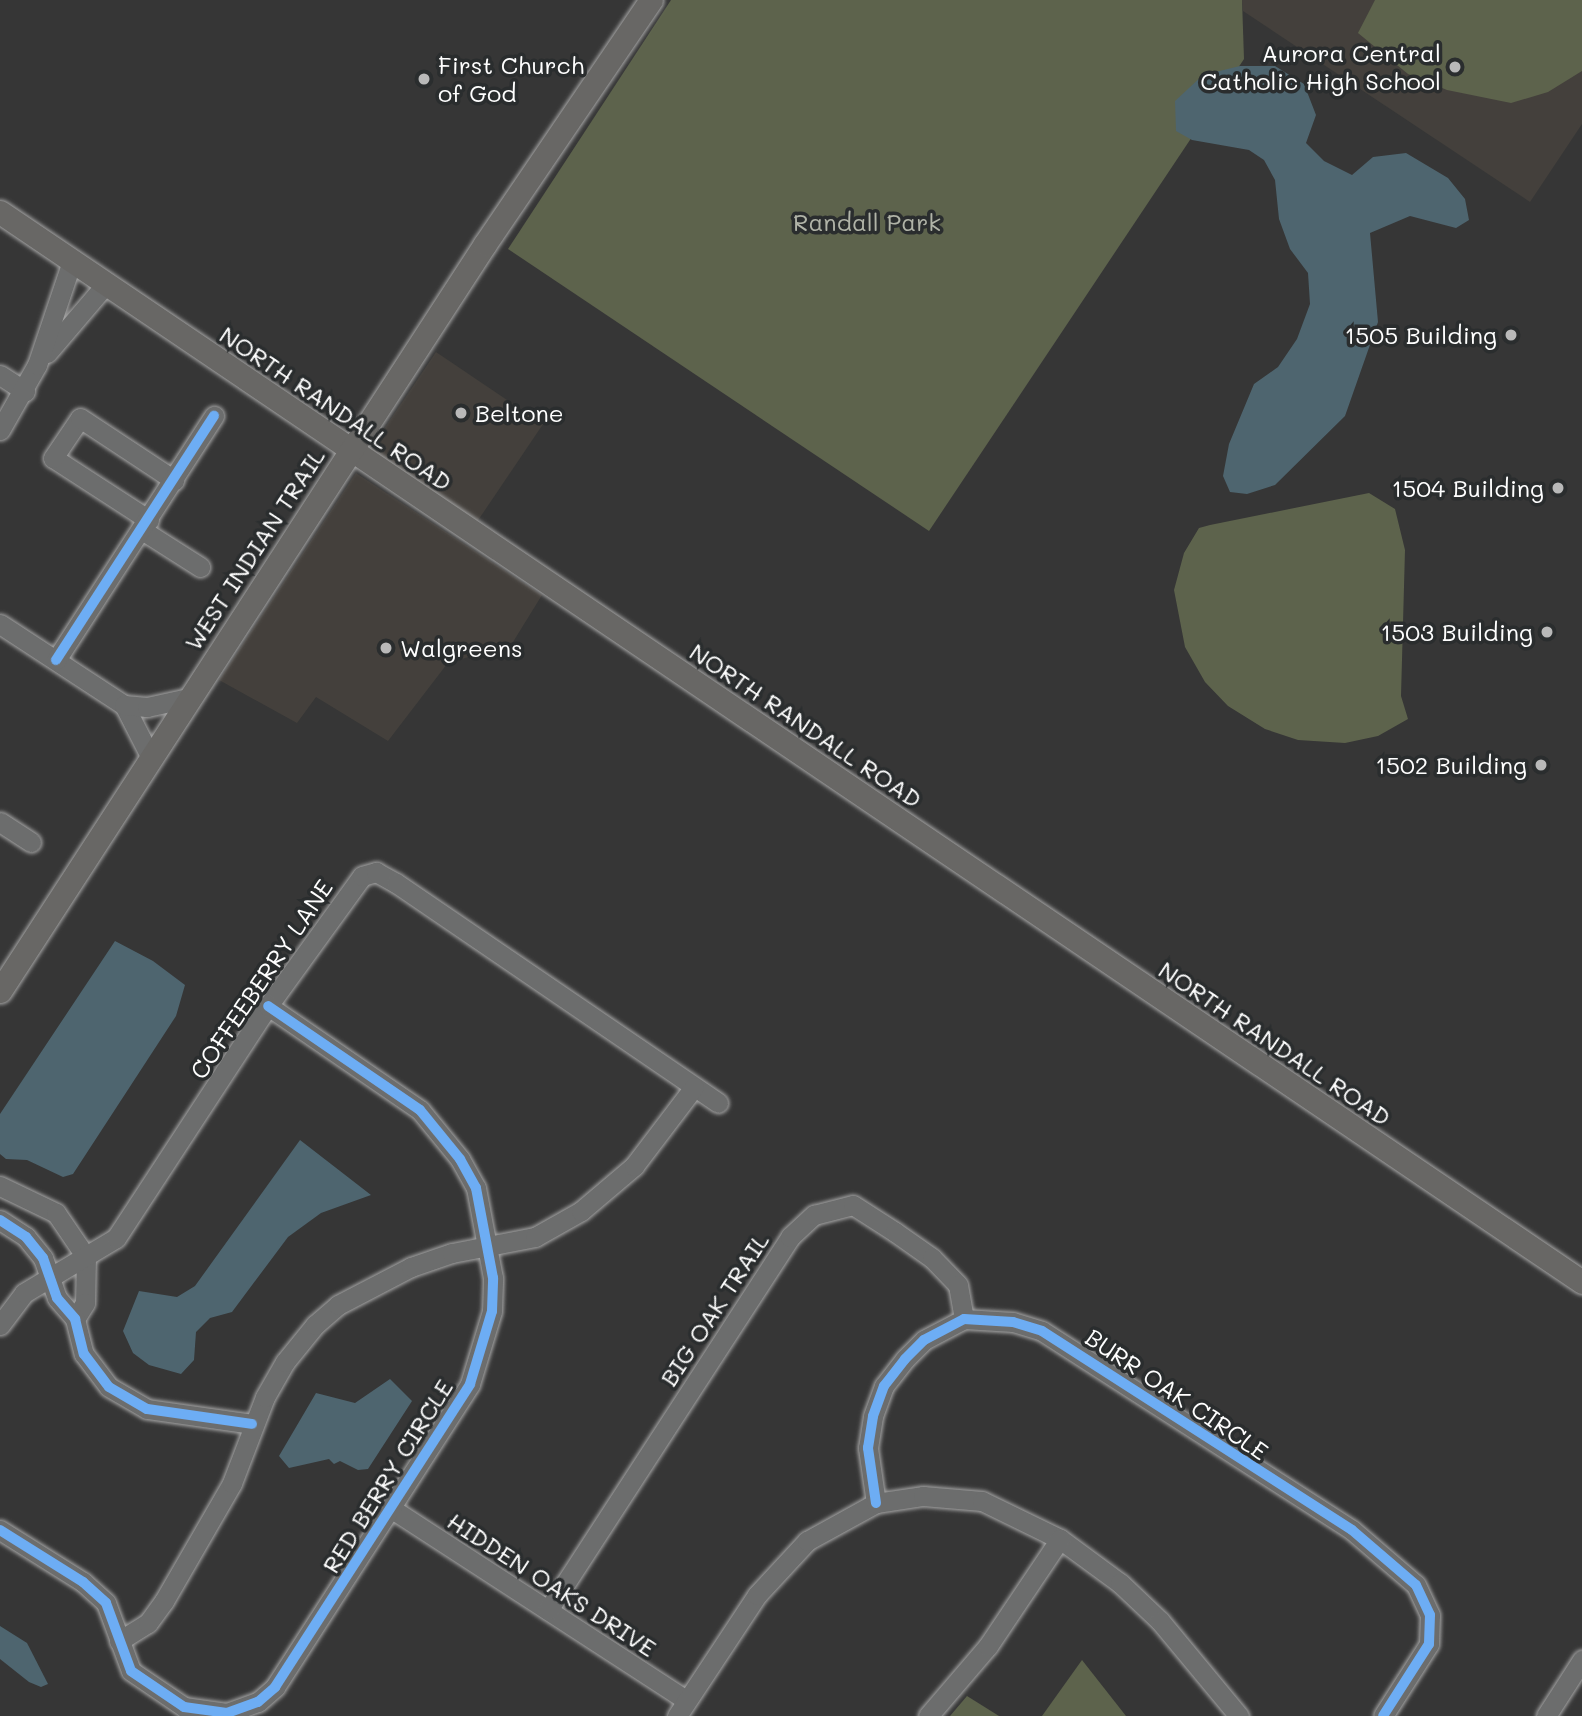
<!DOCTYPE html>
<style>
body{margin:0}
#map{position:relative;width:1582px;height:1716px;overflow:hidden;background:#363636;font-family:Mali,sans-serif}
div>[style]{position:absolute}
.built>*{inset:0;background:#44403c;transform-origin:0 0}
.green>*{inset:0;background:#5d634c}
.water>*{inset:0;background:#4e656f}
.roads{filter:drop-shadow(0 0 2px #a5a5a5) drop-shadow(0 0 2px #a5a5a5)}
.minor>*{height:19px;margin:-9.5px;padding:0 9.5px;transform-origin:9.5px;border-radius:9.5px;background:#6c6d6d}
.major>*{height:23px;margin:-11.5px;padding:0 11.5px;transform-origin:11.5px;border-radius:11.5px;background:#686765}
.cycleway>*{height:10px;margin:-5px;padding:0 5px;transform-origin:5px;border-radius:5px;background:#6dadf4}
.dots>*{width:19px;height:19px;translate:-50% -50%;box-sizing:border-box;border:4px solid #2a2d2e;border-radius:50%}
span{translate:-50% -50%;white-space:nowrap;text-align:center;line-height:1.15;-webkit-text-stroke:7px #2a2d2e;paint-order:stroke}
.poi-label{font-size:24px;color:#fff}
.right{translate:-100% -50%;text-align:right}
.left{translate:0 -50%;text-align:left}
.park-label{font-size:24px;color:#b1b4a8}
.street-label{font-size:24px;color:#fff}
</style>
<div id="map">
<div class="built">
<div style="clip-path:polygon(1242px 0,1582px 0,1582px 124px,1530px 202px,1243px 11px)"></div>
<div style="left:436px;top:352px;width:129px;height:123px;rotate:34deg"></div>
<div style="clip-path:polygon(356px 473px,542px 595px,513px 642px,447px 664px,388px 741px,316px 697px,297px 723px,219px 680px)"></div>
</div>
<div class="green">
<div style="clip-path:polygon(671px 0,1242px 0,1244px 59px,929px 531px,508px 249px)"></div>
<div style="clip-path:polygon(1375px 0,1582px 0,1582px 71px,1548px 92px,1511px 103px,1447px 90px,1408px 74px,1358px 33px)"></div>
<div style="clip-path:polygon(1369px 493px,1395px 509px,1405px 550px,1401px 696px,1408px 719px,1378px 736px,1345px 743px,1298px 740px,1265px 729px,1228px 706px,1205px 682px,1185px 647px,1174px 590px,1184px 553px,1199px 528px,1210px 525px)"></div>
<div style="clip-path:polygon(1082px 1660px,1126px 1716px,1042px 1716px)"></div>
<div style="clip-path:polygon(967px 1696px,999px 1716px,950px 1716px)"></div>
</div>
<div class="water">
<div style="clip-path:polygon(1240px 66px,1275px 66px,1304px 84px,1316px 115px,1306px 143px,1324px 161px,1352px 175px,1373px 157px,1406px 153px,1448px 178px,1465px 199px,1469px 220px,1456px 228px,1410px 216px,1370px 233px,1378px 322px,1345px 416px,1275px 485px,1247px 494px,1230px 492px,1223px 476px,1229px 444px,1254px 384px,1278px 367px,1297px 339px,1310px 304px,1308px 273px,1290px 249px,1279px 219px,1275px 180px,1264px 160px,1249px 150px,1192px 140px,1176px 131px,1175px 101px,1203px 75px)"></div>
<div style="clip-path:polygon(115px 941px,153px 961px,185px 985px,176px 1016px,73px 1174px,63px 1177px,27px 1160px,6px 1159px,0 1154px,0 1114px)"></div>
<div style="clip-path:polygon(300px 1140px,371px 1195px,321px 1213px,288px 1237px,232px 1312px,210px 1318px,196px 1332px,194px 1360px,181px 1374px,149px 1365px,133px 1353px,123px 1331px,139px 1291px,177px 1297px,195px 1286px)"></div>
<div style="clip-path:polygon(390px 1379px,412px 1401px,368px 1469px,358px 1470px,340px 1461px,334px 1464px,329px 1459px,289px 1468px,279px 1456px,316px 1393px,355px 1403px)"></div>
<div style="clip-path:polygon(0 1626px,27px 1643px,48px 1684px,41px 1687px,29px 1682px,0 1659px)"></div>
</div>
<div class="roads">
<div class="minor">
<div style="left:47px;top:353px;width:91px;rotate:-49.5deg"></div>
<div style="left:0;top:375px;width:30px;rotate:33deg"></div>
<div style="left:0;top:430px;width:75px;rotate:-60.4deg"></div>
<div style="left:37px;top:365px;width:110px;rotate:-71.4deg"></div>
<div style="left:149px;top:520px;width:114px;rotate:-147.1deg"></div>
<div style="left:53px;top:458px;width:48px;rotate:-56deg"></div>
<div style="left:80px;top:418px;width:113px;rotate:33.4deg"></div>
<div style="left:142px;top:530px;width:69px;rotate:32.5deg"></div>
<div style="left:0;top:624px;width:148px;rotate:33.2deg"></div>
<div style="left:124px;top:705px;width:57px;rotate:63deg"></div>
<div style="left:56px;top:660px;width:291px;rotate:-57.1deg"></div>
<div style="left:124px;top:705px;width:23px;rotate:5deg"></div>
<div style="left:147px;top:707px;width:42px;rotate:-12.4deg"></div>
<div style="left:0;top:822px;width:37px;rotate:33deg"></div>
<div style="left:0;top:1186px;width:62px;rotate:25.7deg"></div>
<div style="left:56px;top:1213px;width:53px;rotate:55.7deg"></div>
<div style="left:86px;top:1257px;width:46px;rotate:91.2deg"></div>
<div style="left:85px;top:1303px;width:19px;rotate:122deg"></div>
<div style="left:0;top:1220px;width:31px;rotate:33deg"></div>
<div style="left:26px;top:1237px;width:27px;rotate:51deg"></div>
<div style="left:43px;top:1258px;width:42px;rotate:70.7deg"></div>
<div style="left:57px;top:1298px;width:28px;rotate:49deg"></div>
<div style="left:75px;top:1319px;width:36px;rotate:76deg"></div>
<div style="left:84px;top:1354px;width:41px;rotate:52.9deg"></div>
<div style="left:109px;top:1387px;width:44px;rotate:30.1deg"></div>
<div style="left:147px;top:1409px;width:106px;rotate:8.1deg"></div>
<div style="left:0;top:1325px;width:40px;rotate:-53deg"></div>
<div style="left:24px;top:1293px;width:107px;rotate:-30.9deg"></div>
<div style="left:116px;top:1238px;width:277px;rotate:-56.8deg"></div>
<div style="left:268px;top:1006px;width:160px;rotate:-54.1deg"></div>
<div style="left:362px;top:876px;width:15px;rotate:-16deg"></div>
<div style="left:376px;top:872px;width:23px;rotate:29deg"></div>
<div style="left:396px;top:883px;width:390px;rotate:34.3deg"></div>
<div style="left:876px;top:1503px;width:56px;rotate:-98.3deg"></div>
<div style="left:868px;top:1448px;width:32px;rotate:-81deg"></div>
<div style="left:873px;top:1416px;width:32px;rotate:-70deg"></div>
<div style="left:884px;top:1386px;width:34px;rotate:-52deg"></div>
<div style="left:905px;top:1359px;width:27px;rotate:-45deg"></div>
<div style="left:924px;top:1340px;width:45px;rotate:-27.7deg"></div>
<div style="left:964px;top:1319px;width:49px;rotate:3.5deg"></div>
<div style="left:1013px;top:1322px;width:30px;rotate:17deg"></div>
<div style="left:1042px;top:1331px;width:368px;rotate:32.7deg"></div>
<div style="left:1352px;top:1530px;width:84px;rotate:40.7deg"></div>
<div style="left:1416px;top:1585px;width:33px;rotate:65deg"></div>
<div style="left:1430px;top:1615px;width:29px;rotate:92deg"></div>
<div style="left:1429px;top:1644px;width:85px;rotate:122.6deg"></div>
<div style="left:392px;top:1509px;width:351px;rotate:33deg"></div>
<div style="left:0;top:1530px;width:98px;rotate:32.1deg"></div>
<div style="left:83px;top:1582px;width:31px;rotate:42deg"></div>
<div style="left:106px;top:1603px;width:72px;rotate:69.8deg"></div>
<div style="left:131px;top:1671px;width:64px;rotate:34.2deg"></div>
<div style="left:184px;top:1707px;width:43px;rotate:7.9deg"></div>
<div style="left:227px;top:1713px;width:33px;rotate:-20deg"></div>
<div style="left:258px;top:1702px;width:23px;rotate:-41deg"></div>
<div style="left:275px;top:1687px;width:360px;rotate:-57.2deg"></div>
<div style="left:470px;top:1384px;width:76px;rotate:-73.2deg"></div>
<div style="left:492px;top:1311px;width:33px;rotate:-88deg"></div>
<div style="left:493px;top:1278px;width:92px;rotate:-100.7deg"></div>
<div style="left:476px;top:1188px;width:33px;rotate:-119deg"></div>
<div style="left:460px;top:1159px;width:63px;rotate:-129.2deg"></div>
<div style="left:420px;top:1110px;width:184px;rotate:-145.6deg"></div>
<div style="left:548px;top:1610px;width:445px;rotate:-57deg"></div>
<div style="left:790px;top:1237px;width:33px;rotate:-43deg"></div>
<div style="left:814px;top:1215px;width:40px;rotate:-14.4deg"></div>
<div style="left:853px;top:1205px;width:50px;rotate:32.7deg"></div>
<div style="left:895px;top:1232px;width:45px;rotate:35.1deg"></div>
<div style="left:932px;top:1258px;width:37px;rotate:46deg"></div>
<div style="left:958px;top:1285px;width:35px;rotate:80deg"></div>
<div style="left:119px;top:1641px;width:34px;rotate:-32deg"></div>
<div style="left:148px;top:1623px;width:27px;rotate:-54deg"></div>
<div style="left:164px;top:1601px;width:136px;rotate:-60deg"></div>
<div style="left:232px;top:1483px;width:92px;rotate:-69deg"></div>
<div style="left:265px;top:1397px;width:40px;rotate:-60.3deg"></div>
<div style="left:285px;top:1362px;width:48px;rotate:-51deg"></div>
<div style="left:315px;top:1325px;width:30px;rotate:-41deg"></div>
<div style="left:338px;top:1305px;width:82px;rotate:-27.5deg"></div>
<div style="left:411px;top:1267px;width:43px;rotate:-18.9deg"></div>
<div style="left:452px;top:1253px;width:85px;rotate:-10.9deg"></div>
<div style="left:535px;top:1237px;width:53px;rotate:-29.5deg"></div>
<div style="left:581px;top:1211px;width:70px;rotate:-40.3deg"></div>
<div style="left:634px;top:1166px;width:99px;rotate:-52.8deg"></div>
<div style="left:677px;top:1716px;width:145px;rotate:-56.5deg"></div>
<div style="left:757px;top:1595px;width:74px;rotate:-47.2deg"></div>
<div style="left:807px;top:1541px;width:79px;rotate:-28.8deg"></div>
<div style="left:876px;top:1503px;width:48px;rotate:-8.5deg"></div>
<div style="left:923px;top:1496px;width:59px;rotate:4.8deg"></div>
<div style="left:982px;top:1501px;width:87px;rotate:26deg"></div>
<div style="left:1060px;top:1539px;width:74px;rotate:36.3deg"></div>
<div style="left:1120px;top:1583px;width:55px;rotate:43.5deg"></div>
<div style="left:1160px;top:1621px;width:124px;rotate:50.3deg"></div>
<div style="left:928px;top:1716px;width:92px;rotate:-49.4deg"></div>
<div style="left:988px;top:1646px;width:129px;rotate:-56.1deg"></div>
<div style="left:1546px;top:1716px;width:67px;rotate:-57.3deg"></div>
</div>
<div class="major">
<div style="left:0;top:212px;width:1910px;rotate:34.07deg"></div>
<div style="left:0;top:991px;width:891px;rotate:-57.01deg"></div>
<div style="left:485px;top:244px;width:295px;rotate:-55.8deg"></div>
</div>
</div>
<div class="cycleway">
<div style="left:56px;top:660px;width:291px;rotate:-57.1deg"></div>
<div style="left:0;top:1220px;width:31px;rotate:33deg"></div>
<div style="left:26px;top:1237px;width:27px;rotate:51deg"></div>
<div style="left:43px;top:1258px;width:42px;rotate:70.7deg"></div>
<div style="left:57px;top:1298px;width:28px;rotate:49deg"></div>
<div style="left:75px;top:1319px;width:36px;rotate:76deg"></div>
<div style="left:84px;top:1354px;width:41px;rotate:52.9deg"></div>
<div style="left:109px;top:1387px;width:44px;rotate:30.1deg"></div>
<div style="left:147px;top:1409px;width:106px;rotate:8.1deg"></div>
<div style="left:876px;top:1503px;width:56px;rotate:-98.3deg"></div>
<div style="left:868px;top:1448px;width:32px;rotate:-81deg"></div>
<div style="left:873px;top:1416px;width:32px;rotate:-70deg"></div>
<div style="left:884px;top:1386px;width:34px;rotate:-52deg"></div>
<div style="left:905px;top:1359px;width:27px;rotate:-45deg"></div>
<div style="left:924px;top:1340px;width:45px;rotate:-27.7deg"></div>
<div style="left:964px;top:1319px;width:49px;rotate:3.5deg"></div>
<div style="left:1013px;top:1322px;width:30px;rotate:17deg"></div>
<div style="left:1042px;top:1331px;width:368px;rotate:32.7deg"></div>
<div style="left:1352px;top:1530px;width:84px;rotate:40.7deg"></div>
<div style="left:1416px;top:1585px;width:33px;rotate:65deg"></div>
<div style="left:1430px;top:1615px;width:29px;rotate:92deg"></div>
<div style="left:1429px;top:1644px;width:85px;rotate:122.6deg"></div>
<div style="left:0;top:1530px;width:98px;rotate:32.1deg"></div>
<div style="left:83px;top:1582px;width:31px;rotate:42deg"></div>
<div style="left:106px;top:1603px;width:72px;rotate:69.8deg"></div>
<div style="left:131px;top:1671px;width:64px;rotate:34.2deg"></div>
<div style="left:184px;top:1707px;width:43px;rotate:7.9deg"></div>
<div style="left:227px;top:1713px;width:33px;rotate:-20deg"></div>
<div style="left:258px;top:1702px;width:23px;rotate:-41deg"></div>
<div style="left:275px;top:1687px;width:360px;rotate:-57.2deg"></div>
<div style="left:470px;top:1384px;width:76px;rotate:-73.2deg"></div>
<div style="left:492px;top:1311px;width:33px;rotate:-88deg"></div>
<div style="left:493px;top:1278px;width:92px;rotate:-100.7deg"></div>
<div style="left:476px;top:1188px;width:33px;rotate:-119deg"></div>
<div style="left:460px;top:1159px;width:63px;rotate:-129.2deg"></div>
<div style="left:420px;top:1110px;width:184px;rotate:-145.6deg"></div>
</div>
<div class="dots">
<div style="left:1455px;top:67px;background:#b9b9b9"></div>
<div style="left:424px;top:79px;background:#b9b9b9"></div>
<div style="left:1511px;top:335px;background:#b9b9b9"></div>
<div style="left:461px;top:413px;background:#b9b9b9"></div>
<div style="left:1558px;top:488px;background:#b9b9b9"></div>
<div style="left:1547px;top:632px;background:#b9b9b9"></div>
<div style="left:386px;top:648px;background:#b9b9b9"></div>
<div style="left:1541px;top:765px;background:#b9b9b9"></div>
</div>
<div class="poi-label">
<span class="right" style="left:1441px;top:67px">Aurora Central<br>Catholic High School</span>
<span class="left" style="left:438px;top:79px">First Church<br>of God</span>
<span class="right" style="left:1497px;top:335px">1505 Building</span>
<span class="left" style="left:475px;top:413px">Beltone</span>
<span class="right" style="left:1544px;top:488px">1504 Building</span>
<span class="right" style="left:1533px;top:632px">1503 Building</span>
<span class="left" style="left:400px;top:648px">Walgreens</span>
<span class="right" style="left:1527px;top:765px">1502 Building</span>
</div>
<div class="park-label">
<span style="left:867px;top:222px">Randall Park</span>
</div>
<div class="street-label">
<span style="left:336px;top:408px;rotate:34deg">NORTH RANDALL ROAD</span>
<span style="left:254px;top:549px;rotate:-57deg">WEST INDIAN TRAIL</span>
<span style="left:806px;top:725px;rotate:34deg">NORTH RANDALL ROAD</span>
<span style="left:261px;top:979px;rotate:-56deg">COFFEEBERRY LANE</span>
<span style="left:1275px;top:1043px;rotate:34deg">NORTH RANDALL ROAD</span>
<span style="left:714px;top:1309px;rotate:-57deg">BIG OAK TRAIL</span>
<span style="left:1177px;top:1394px;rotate:34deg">BURR OAK CIRCLE</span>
<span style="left:387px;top:1476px;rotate:-58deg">RED BERRY CIRCLE</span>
<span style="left:552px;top:1584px;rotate:33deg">HIDDEN OAKS DRIVE</span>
</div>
</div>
